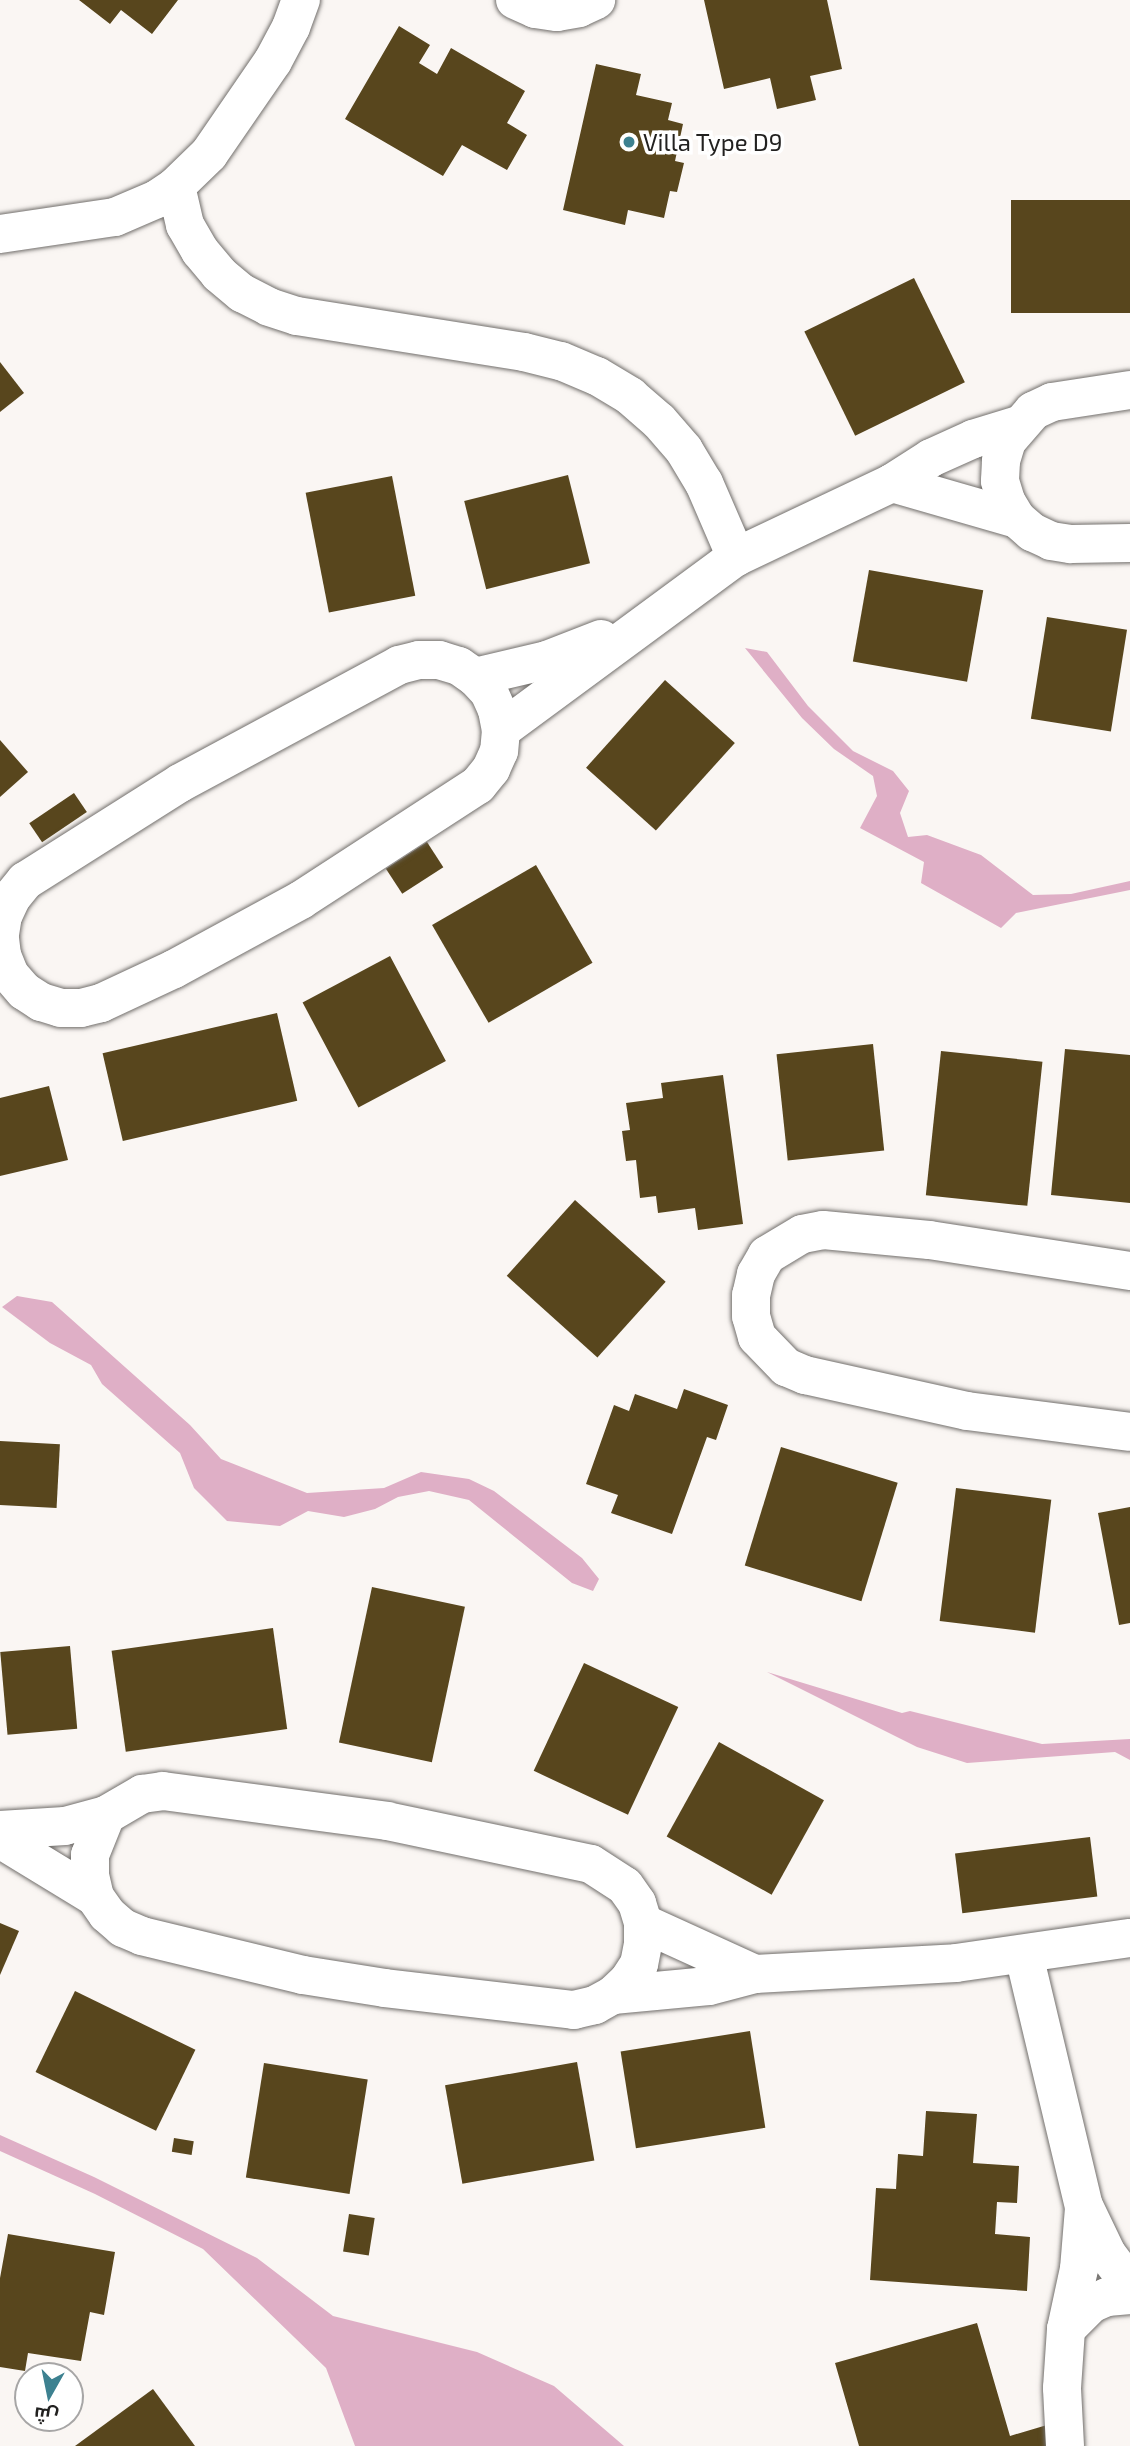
<!DOCTYPE html>
<meta charset="utf-8">
<style>
body{margin:0}
#map{position:relative;width:1130px;height:2446px;overflow:hidden;background:#faf6f3;font-family:"Exo 2",Cairo,sans-serif}
div>[style]{position:absolute}
.water>*{inset:0;background:#dfafc6}
.building>*{inset:0;background:#58461d;transform-origin:0 0}
.roads{filter:drop-shadow(0 0 2px #726f6c) drop-shadow(0 0 2px #726f6c)}
.street>*{height:38px;margin:-19px;padding:0 19px;transform-origin:19px;border-radius:19px;background:#fff}
.dots>*{width:19px;height:19px;translate:-50% -50%;box-sizing:border-box;border:4px solid #fff;border-radius:50%}
span{translate:-50% -50%;white-space:nowrap;text-align:center;line-height:1.15;-webkit-text-stroke:7px #fff;paint-order:stroke}
.poi-label{font-size:24px;color:#222120}
.left{translate:0 -50%;text-align:left}
.north{position:absolute;left:14px;top:2362px;width:70px;height:70px;box-sizing:border-box;background:#fff;border:2px solid #a7a6a6;border-radius:50%;rotate:189deg;font-size:19px;font-weight:700;line-height:28px;text-align:center;color:#222120}
.north::after{content:'';display:block;margin:auto;width:24px;height:32px;background:#3d8190;clip-path:polygon(50% 0,100% 100%,50% 72%,0 100%)}
</style>
<div id="map">
<div class="water">
<div style="clip-path:polygon(745px 648px,767px 652px,808px 706px,853px 751px,893px 771px,909px 791px,900px 813px,908px 837px,927px 835px,981px 855px,1033px 895px,1071px 894px,1130px 881px,1130px 890px,1016px 913px,1001px 928px,921px 883px,924px 862px,860px 828px,877px 796px,873px 776px,834px 749px,802px 718px)"></div>
<div style="clip-path:polygon(17px 1296px,52px 1302px,190px 1425px,221px 1459px,307px 1493px,384px 1488px,421px 1472px,469px 1479px,494px 1491px,582px 1558px,599px 1579px,593px 1591px,572px 1583px,469px 1500px,429px 1491px,398px 1497px,375px 1509px,344px 1517px,308px 1511px,280px 1526px,227px 1521px,194px 1488px,180px 1453px,102px 1384px,91px 1365px,50px 1343px,2px 1307px)"></div>
<div style="clip-path:polygon(767px 1672px,902px 1713px,910px 1711px,1042px 1744px,1130px 1739px,1130px 1760px,1115px 1752px,967px 1763px,917px 1747px)"></div>
<div style="clip-path:polygon(0 2135px,94px 2177px,257px 2258px,333px 2316px,477px 2352px,554px 2386px,624px 2446px,355px 2446px,326px 2368px,203px 2249px,95px 2194px,0 2151px)"></div>
</div>
<div class="building">
<div style="clip-path:polygon(79px 0,178px 0,152px 34px,121px 10px,110px 24px)"></div>
<div style="clip-path:polygon(704px 0,827px 0,842px 69px,810px 76px,816px 100px,777px 109px,770px 78px,724px 89px)"></div>
<div style="clip-path:polygon(399px 26px,430px 45px,419px 63px,437px 74px,451px 48px,525px 91px,507px 123px,527px 135px,507px 170px,462px 145px,443px 176px,345px 119px)"></div>
<div style="clip-path:polygon(596px 64px,641px 74px,636px 95px,672px 103px,668px 120px,683px 124px,675px 161px,684px 163px,677px 192px,670px 191px,664px 218px,628px 210px,625px 225px,563px 210px)"></div>
<div style="left:1130px;top:200px;width:113px;height:119px;rotate:90deg"></div>
<div style="left:914px;top:278px;width:116px;height:122px;rotate:64deg"></div>
<div style="clip-path:polygon(0 362px,24px 393px,0 412px)"></div>
<div style="left:568px;top:475px;width:91px;height:107px;rotate:76deg"></div>
<div style="left:392px;top:476px;width:122px;height:88px;rotate:79deg"></div>
<div style="left:869px;top:570px;width:116px;height:93px;rotate:10deg"></div>
<div style="left:1047px;top:617px;width:81px;height:103px;rotate:9deg"></div>
<div style="left:665px;top:680px;width:94px;height:118px;rotate:42deg"></div>
<div style="clip-path:polygon(0 740px,28px 772px,0 797px)"></div>
<div style="left:74px;top:793px;width:23px;height:54px;rotate:56deg"></div>
<div style="left:427px;top:842px;width:30px;height:49px;rotate:57deg"></div>
<div style="left:536px;top:865px;width:113px;height:120px;rotate:60deg"></div>
<div style="left:390px;top:956px;width:119px;height:99px;rotate:62deg"></div>
<div style="left:277px;top:1013px;width:90px;height:179px;rotate:77deg"></div>
<div style="left:873px;top:1044px;width:107px;height:97px;rotate:84deg"></div>
<div style="clip-path:polygon(1065px 1049px,1130px 1055px,1130px 1203px,1051px 1195px)"></div>
<div style="left:941px;top:1051px;width:102px;height:145px;rotate:6deg"></div>
<div style="clip-path:polygon(723px 1075px,743px 1224px,698px 1230px,695px 1208px,658px 1213px,656px 1196px,640px 1198px,636px 1160px,626px 1161px,622px 1131px,630px 1130px,626px 1103px,663px 1098px,661px 1083px)"></div>
<div style="clip-path:polygon(49px 1086px,68px 1160px,0 1176px,0 1098px)"></div>
<div style="left:575px;top:1200px;width:122px;height:102px;rotate:42deg"></div>
<div style="clip-path:polygon(684px 1389px,728px 1405px,716px 1440px,707px 1437px,672px 1534px,611px 1513px,618px 1495px,586px 1484px,614px 1405px,629px 1411px,635px 1394px,677px 1409px)"></div>
<div style="left:0;top:1441px;width:60px;height:64px;rotate:3deg"></div>
<div style="left:781px;top:1447px;width:122px;height:124px;rotate:17deg"></div>
<div style="left:956px;top:1488px;width:96px;height:134px;rotate:7deg"></div>
<div style="clip-path:polygon(1130px 1507px,1130px 1623px,1119px 1625px,1098px 1513px)"></div>
<div style="left:372px;top:1587px;width:95px;height:159px;rotate:12deg"></div>
<div style="left:273px;top:1628px;width:102px;height:163px;rotate:82deg"></div>
<div style="left:70px;top:1646px;width:83px;height:70px;rotate:85deg"></div>
<div style="left:584px;top:1663px;width:104px;height:119px;rotate:25deg"></div>
<div style="left:719px;top:1742px;width:120px;height:108px;rotate:29deg"></div>
<div style="left:1090px;top:1837px;width:60px;height:136px;rotate:83deg"></div>
<div style="clip-path:polygon(0 1923px,19px 1931px,0 1975px)"></div>
<div style="left:75px;top:1991px;width:134px;height:90px;rotate:26deg"></div>
<div style="left:750px;top:2031px;width:98px;height:131px;rotate:81deg"></div>
<div style="left:577px;top:2062px;width:100px;height:134px;rotate:80deg"></div>
<div style="left:264px;top:2063px;width:105px;height:116px;rotate:9deg"></div>
<div style="clip-path:polygon(926px 2111px,977px 2114px,973px 2163px,1019px 2166px,1017px 2203px,997px 2202px,995px 2234px,1030px 2237px,1027px 2291px,870px 2280px,876px 2188px,896px 2189px,898px 2154px,923px 2156px)"></div>
<div style="left:174px;top:2138px;width:20px;height:14px;rotate:9deg"></div>
<div style="left:349px;top:2214px;width:26px;height:38px;rotate:9deg"></div>
<div style="clip-path:polygon(8px 2234px,115px 2252px,104px 2315px,90px 2312px,81px 2361px,28px 2353px,25px 2371px,0 2367px,0 2278px)"></div>
<div style="clip-path:polygon(977px 2323px,1010px 2436px,1047px 2425px,1053px 2446px,859px 2446px,835px 2363px)"></div>
<div style="clip-path:polygon(153px 2389px,195px 2446px,75px 2446px)"></div>
</div>
<div class="roads">
<div class="street">
<div style="left:515px;top:0;width:22px;rotate:24deg"></div>
<div style="left:535px;top:9px;width:22px;rotate:8deg"></div>
<div style="left:557px;top:12px;width:22px;rotate:-10deg"></div>
<div style="left:579px;top:8px;width:19px;rotate:-25deg"></div>
<div style="left:176px;top:186px;width:40px;rotate:77deg"></div>
<div style="left:185px;top:225px;width:30px;rotate:60deg"></div>
<div style="left:200px;top:251px;width:30px;rotate:50deg"></div>
<div style="left:219px;top:274px;width:30px;rotate:40deg"></div>
<div style="left:242px;top:293px;width:30px;rotate:27deg"></div>
<div style="left:269px;top:307px;width:29px;rotate:18deg"></div>
<div style="left:297px;top:316px;width:230px;rotate:9deg"></div>
<div style="left:524px;top:352px;width:38px;rotate:14deg"></div>
<div style="left:561px;top:361px;width:39px;rotate:23deg"></div>
<div style="left:597px;top:376px;width:39px;rotate:31deg"></div>
<div style="left:630px;top:396px;width:38px;rotate:41deg"></div>
<div style="left:659px;top:421px;width:38px;rotate:49deg"></div>
<div style="left:684px;top:450px;width:39px;rotate:59deg"></div>
<div style="left:704px;top:483px;width:81px;rotate:66.6deg"></div>
<div style="left:0;top:234px;width:116px;rotate:-8.4deg"></div>
<div style="left:115px;top:217px;width:46px;rotate:-23.2deg"></div>
<div style="left:157px;top:199px;width:23px;rotate:-34deg"></div>
<div style="left:176px;top:186px;width:46px;rotate:-44.1deg"></div>
<div style="left:209px;top:154px;width:113px;rotate:-55.5deg"></div>
<div style="left:273px;top:61px;width:38px;rotate:-62deg"></div>
<div style="left:291px;top:27px;width:29px;rotate:-70deg"></div>
<div style="left:1130px;top:390px;width:79px;rotate:171.3deg"></div>
<div style="left:1052px;top:402px;width:21px;rotate:155deg"></div>
<div style="left:1033px;top:411px;width:40px;rotate:131deg"></div>
<div style="left:1007px;top:441px;width:21px;rotate:107deg"></div>
<div style="left:1001px;top:461px;width:20px;rotate:93deg"></div>
<div style="left:1000px;top:481px;width:21px;rotate:73deg"></div>
<div style="left:1006px;top:501px;width:21px;rotate:59deg"></div>
<div style="left:1017px;top:519px;width:20px;rotate:41deg"></div>
<div style="left:1032px;top:532px;width:21px;rotate:25deg"></div>
<div style="left:1051px;top:541px;width:20px;rotate:9deg"></div>
<div style="left:1071px;top:544px;width:59px;rotate:-1deg"></div>
<div style="left:892px;top:483px;width:130px;rotate:16.1deg"></div>
<div style="left:475px;top:677px;width:74px;rotate:-13.3deg"></div>
<div style="left:547px;top:660px;width:58px;rotate:-21.3deg"></div>
<div style="left:501px;top:730px;width:292px;rotate:-36.4deg"></div>
<div style="left:736px;top:557px;width:173px;rotate:-25.4deg"></div>
<div style="left:892px;top:483px;width:46px;rotate:-32.7deg"></div>
<div style="left:931px;top:458px;width:46px;rotate:-24.3deg"></div>
<div style="left:973px;top:439px;width:47px;rotate:-17.3deg"></div>
<div style="left:0;top:934px;width:18px;rotate:-81deg"></div>
<div style="left:3px;top:916px;width:21px;rotate:-65deg"></div>
<div style="left:12px;top:897px;width:21px;rotate:-51deg"></div>
<div style="left:25px;top:881px;width:183px;rotate:-32.3deg"></div>
<div style="left:180px;top:783px;width:249px;rotate:-28.3deg"></div>
<div style="left:399px;top:665px;width:21px;rotate:-14deg"></div>
<div style="left:419px;top:660px;width:20px"></div>
<div style="left:439px;top:660px;width:21px;rotate:17deg"></div>
<div style="left:459px;top:666px;width:19px;rotate:35deg"></div>
<div style="left:475px;top:677px;width:21px;rotate:47deg"></div>
<div style="left:489px;top:692px;width:20px;rotate:66deg"></div>
<div style="left:497px;top:710px;width:20px;rotate:79deg"></div>
<div style="left:501px;top:730px;width:21px;rotate:95deg"></div>
<div style="left:499px;top:751px;width:20px;rotate:114deg"></div>
<div style="left:491px;top:769px;width:21px;rotate:129deg"></div>
<div style="left:478px;top:785px;width:211px;rotate:147deg"></div>
<div style="left:301px;top:900px;width:145px;rotate:151.5deg"></div>
<div style="left:174px;top:969px;width:81px;rotate:155deg"></div>
<div style="left:101px;top:1003px;width:21px;rotate:166deg"></div>
<div style="left:81px;top:1008px;width:20px;rotate:180deg"></div>
<div style="left:61px;top:1008px;width:21px;rotate:-163deg"></div>
<div style="left:41px;top:1002px;width:20px;rotate:-147deg"></div>
<div style="left:24px;top:991px;width:21px;rotate:-131deg"></div>
<div style="left:10px;top:975px;width:22px;rotate:-112deg"></div>
<div style="left:2px;top:955px;width:17px;rotate:-97deg"></div>
<div style="left:1130px;top:1271px;width:203px;rotate:-171.2deg"></div>
<div style="left:929px;top:1240px;width:106px;rotate:-174.6deg"></div>
<div style="left:823px;top:1230px;width:21px;rotate:169deg"></div>
<div style="left:802px;top:1234px;width:41px;rotate:149deg"></div>
<div style="left:767px;top:1255px;width:22px;rotate:120deg"></div>
<div style="left:756px;top:1274px;width:22px;rotate:103deg"></div>
<div style="left:751px;top:1295px;width:21px;rotate:90deg"></div>
<div style="left:751px;top:1316px;width:22px;rotate:74deg"></div>
<div style="left:757px;top:1337px;width:42px;rotate:46deg"></div>
<div style="left:786px;top:1367px;width:21px;rotate:23deg"></div>
<div style="left:805px;top:1375px;width:166px;rotate:12.5deg"></div>
<div style="left:967px;top:1411px;width:164px;rotate:7.3deg"></div>
<div style="left:163px;top:1791px;width:226px;rotate:7.6deg"></div>
<div style="left:387px;top:1821px;width:208px;rotate:11.9deg"></div>
<div style="left:591px;top:1864px;width:40px;rotate:32.9deg"></div>
<div style="left:625px;top:1886px;width:21px;rotate:55deg"></div>
<div style="left:637px;top:1903px;width:21px;rotate:73deg"></div>
<div style="left:643px;top:1923px;width:21px;rotate:90deg"></div>
<div style="left:643px;top:1944px;width:20px;rotate:101deg"></div>
<div style="left:639px;top:1964px;width:20px;rotate:123deg"></div>
<div style="left:628px;top:1981px;width:21px;rotate:137deg"></div>
<div style="left:613px;top:1995px;width:21px;rotate:151deg"></div>
<div style="left:595px;top:2005px;width:22px;rotate:167deg"></div>
<div style="left:574px;top:2010px;width:190px;rotate:-173.4deg"></div>
<div style="left:385px;top:1988px;width:83px;rotate:-171deg"></div>
<div style="left:303px;top:1975px;width:166px;rotate:-166.4deg"></div>
<div style="left:142px;top:1936px;width:21px;rotate:-157deg"></div>
<div style="left:123px;top:1928px;width:21px;rotate:-139deg"></div>
<div style="left:107px;top:1914px;width:21px;rotate:-125deg"></div>
<div style="left:95px;top:1897px;width:22px;rotate:-103deg"></div>
<div style="left:90px;top:1876px;width:21px;rotate:-90deg"></div>
<div style="left:90px;top:1855px;width:43px;rotate:-68.2deg"></div>
<div style="left:106px;top:1815px;width:42px;rotate:-30.3deg"></div>
<div style="left:142px;top:1794px;width:21px;rotate:-8deg"></div>
<div style="left:0;top:1830px;width:65px;rotate:-3.5deg"></div>
<div style="left:65px;top:1826px;width:42px;rotate:-15deg"></div>
<div style="left:0;top:1839px;width:111px;rotate:31.4deg"></div>
<div style="left:643px;top:1923px;width:123px;rotate:24.5deg"></div>
<div style="left:1024px;top:1955px;width:258px;rotate:76.6deg"></div>
<div style="left:1084px;top:2206px;width:53px;rotate:64.4deg"></div>
<div style="left:1107px;top:2254px;width:39px;rotate:53deg"></div>
<div style="left:613px;top:1995px;width:96px;rotate:-5.4deg"></div>
<div style="left:709px;top:1986px;width:48px;rotate:-14.6deg"></div>
<div style="left:755px;top:1974px;width:201px;rotate:-3.1deg"></div>
<div style="left:956px;top:1963px;width:176px;rotate:-8.2deg"></div>
<div style="left:1066px;top:2329px;width:61px;rotate:-77.8deg"></div>
<div style="left:1079px;top:2269px;width:61px;rotate:-85.3deg"></div>
<div style="left:1065px;top:2446px;width:58px;rotate:-93deg"></div>
<div style="left:1062px;top:2388px;width:59px;rotate:-86.1deg"></div>
<div style="left:1066px;top:2329px;width:35px;rotate:-45deg"></div>
<div style="left:1091px;top:2304px;width:17px;rotate:-24deg"></div>
<div style="left:1107px;top:2297px;width:23px;rotate:-5deg"></div>
</div>
</div>
<div class="dots">
<div style="left:629px;top:142px;background:#3d8190"></div>
</div>
<div class="poi-label">
<span class="left" style="left:643px;top:142px">Villa Type D9</span>
</div>
<div class="north">ش</div>
</div>
